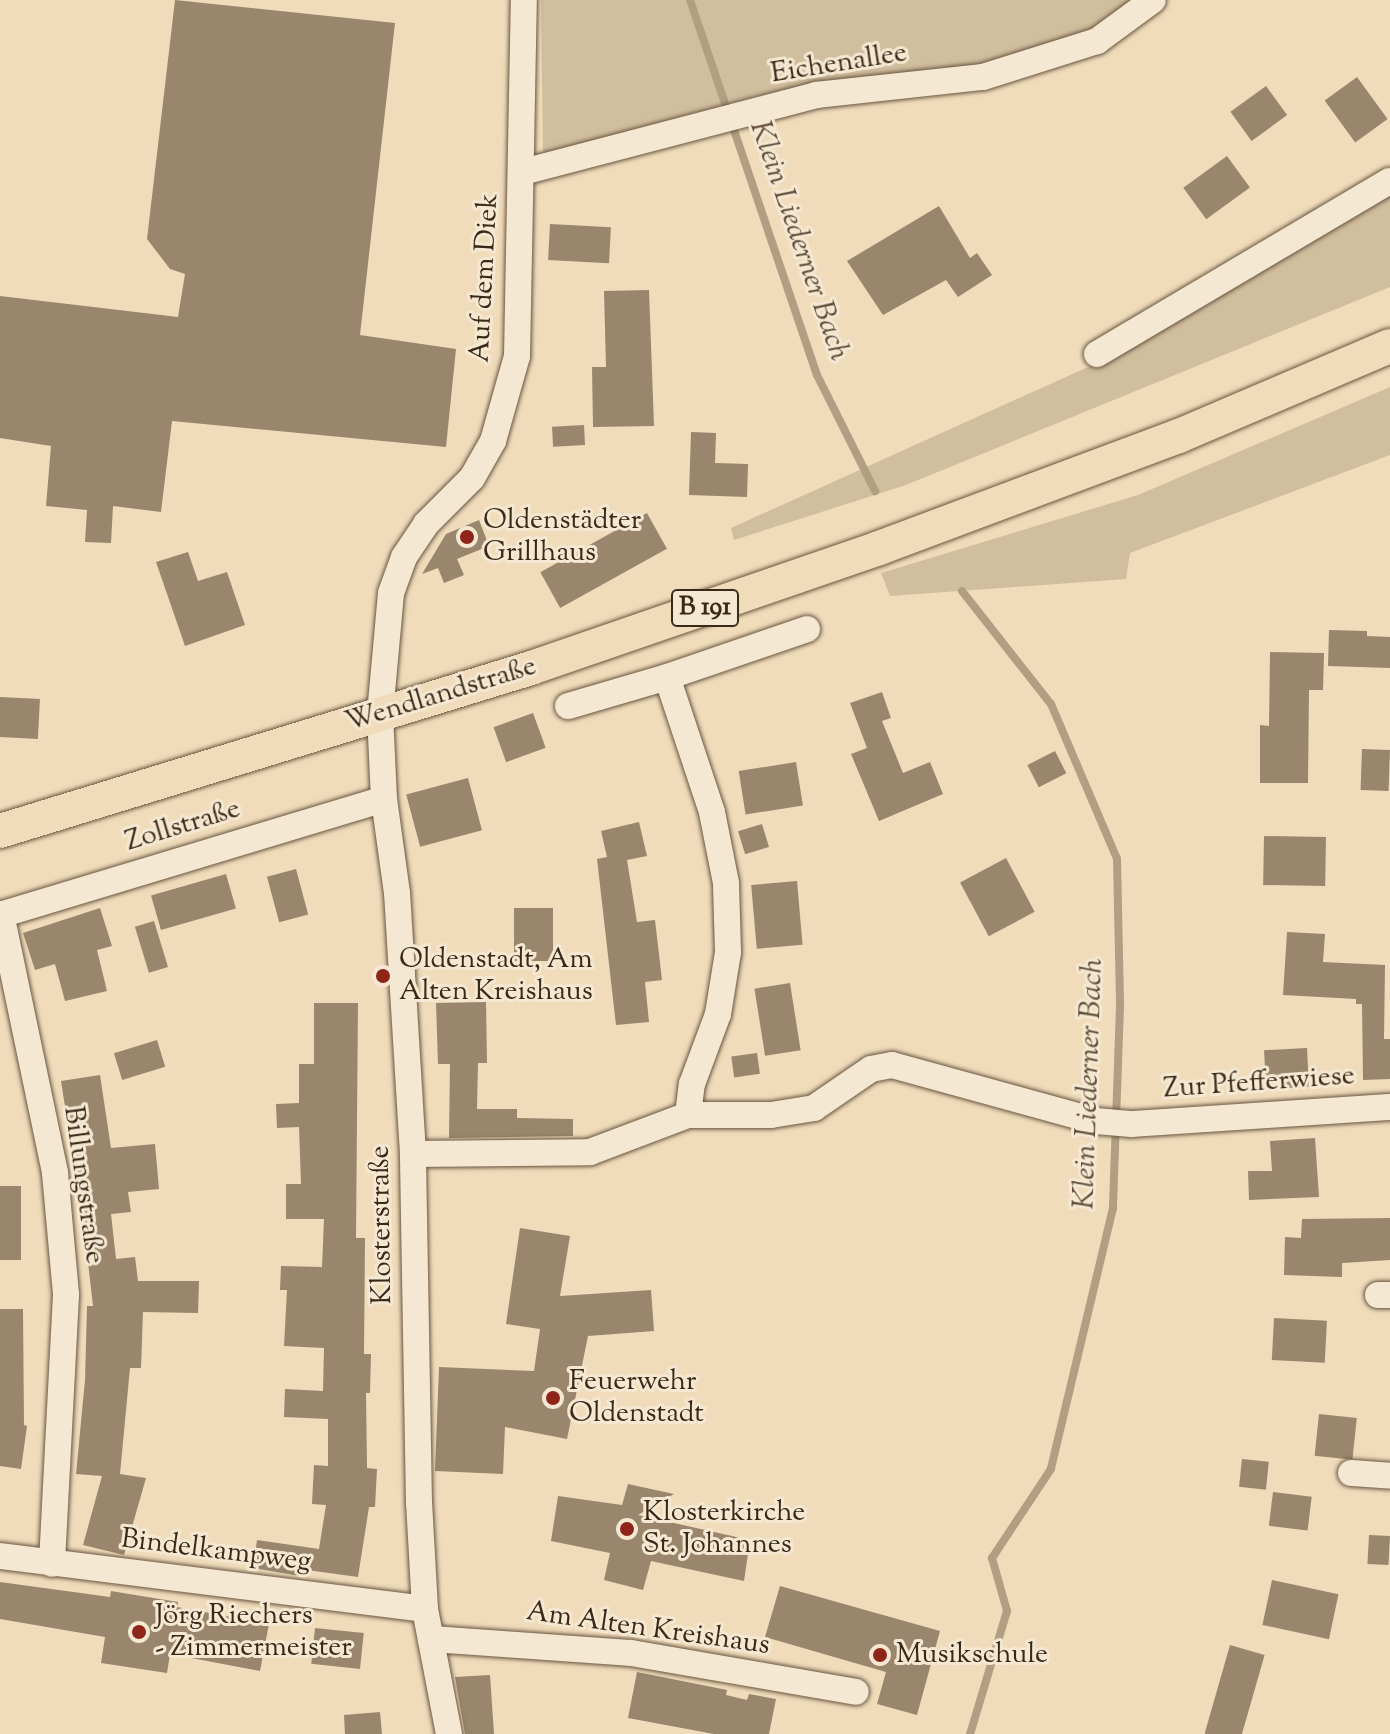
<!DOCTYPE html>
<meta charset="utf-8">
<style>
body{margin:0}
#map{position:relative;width:1390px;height:1734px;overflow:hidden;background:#f0dcba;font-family:"Sorts Mill Goudy",serif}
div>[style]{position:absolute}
.green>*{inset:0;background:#d1be9e}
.stream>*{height:8px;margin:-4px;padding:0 4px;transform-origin:4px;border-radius:4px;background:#b29f83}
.building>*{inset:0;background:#99866c;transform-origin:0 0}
.roads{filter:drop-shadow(0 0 2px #685640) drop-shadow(0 0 2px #685640)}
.minor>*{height:26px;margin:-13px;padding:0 13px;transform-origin:13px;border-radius:13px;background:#f5e8d2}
.major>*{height:34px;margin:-17px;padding:0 17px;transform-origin:17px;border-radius:17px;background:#f0dcba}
.dots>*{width:22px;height:22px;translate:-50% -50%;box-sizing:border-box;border:4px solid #f5e8d2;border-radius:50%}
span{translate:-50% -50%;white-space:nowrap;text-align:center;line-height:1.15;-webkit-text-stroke:6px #f5e8d2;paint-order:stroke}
.shield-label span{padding:2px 6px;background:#f5e8d2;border:2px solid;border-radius:6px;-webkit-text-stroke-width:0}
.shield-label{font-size:26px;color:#3b2918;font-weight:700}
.street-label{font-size:28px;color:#3b2918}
.poi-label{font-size:28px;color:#3b2918}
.left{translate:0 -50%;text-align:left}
.water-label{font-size:30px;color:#5f4c38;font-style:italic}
</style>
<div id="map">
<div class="green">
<div style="clip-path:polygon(541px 0,1133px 0,1090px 31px,977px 67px,809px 85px,756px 96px,543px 154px)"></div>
<div style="clip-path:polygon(1390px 191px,1390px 287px,906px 485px,734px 540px,731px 528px,1097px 363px)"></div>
<div style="clip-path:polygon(1390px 387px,1390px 455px,1130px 553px,1126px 579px,890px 596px,881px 573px,1138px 495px)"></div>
</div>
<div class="stream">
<div style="left:690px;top:0;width:396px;rotate:71.3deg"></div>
<div style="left:817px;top:375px;width:130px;rotate:63.4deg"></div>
<div style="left:962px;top:591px;width:144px;rotate:51.8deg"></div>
<div style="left:1051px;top:704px;width:168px;rotate:66.9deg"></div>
<div style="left:1117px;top:859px;width:147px;rotate:88.8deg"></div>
<div style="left:1120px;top:1006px;width:202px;rotate:92deg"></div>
<div style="left:1113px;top:1208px;width:268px;rotate:103.4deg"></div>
<div style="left:1051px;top:1469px;width:107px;rotate:123.5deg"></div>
<div style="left:992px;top:1558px;width:55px;rotate:74.2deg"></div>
<div style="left:1007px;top:1611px;width:128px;rotate:106.7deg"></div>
</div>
<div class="building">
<div style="clip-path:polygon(175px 0,395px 23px,360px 335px,456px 349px,446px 447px,172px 421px,161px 512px,113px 506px,111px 543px,85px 542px,87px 510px,46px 506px,51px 446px,0 438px,0 296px,178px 317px,185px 274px,170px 269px,147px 239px)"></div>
<div style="left:1357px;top:77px;width:52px;height:40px;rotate:54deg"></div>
<div style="left:1266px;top:86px;width:36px;height:44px;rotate:54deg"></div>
<div style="left:1227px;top:156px;width:39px;height:54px;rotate:54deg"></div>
<div style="clip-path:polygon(939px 206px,970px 258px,977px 253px,992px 275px,958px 297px,946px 280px,883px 315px,847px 261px)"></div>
<div style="left:550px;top:224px;width:61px;height:36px;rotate:3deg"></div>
<div style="clip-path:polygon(649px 290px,654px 426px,593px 427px,592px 367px,606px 367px,604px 291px)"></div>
<div style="left:584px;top:425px;width:20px;height:32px;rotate:87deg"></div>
<div style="clip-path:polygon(691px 432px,716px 433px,715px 463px,748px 464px,747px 497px,689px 495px)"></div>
<div style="left:647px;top:513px;width:41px;height:122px;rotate:61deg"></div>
<div style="clip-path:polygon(479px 520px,489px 546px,457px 559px,464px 575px,444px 583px,438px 568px,422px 574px,446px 534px)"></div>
<div style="clip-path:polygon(188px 552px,198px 581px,227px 572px,245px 625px,185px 646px,156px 562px)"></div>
<div style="clip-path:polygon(1329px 630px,1367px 631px,1367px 636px,1390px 637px,1390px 668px,1328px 666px)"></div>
<div style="clip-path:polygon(1270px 652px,1324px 653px,1323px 690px,1309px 690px,1308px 783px,1260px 783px,1260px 725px,1269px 726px)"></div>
<div style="clip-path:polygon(882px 692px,891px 718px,882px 721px,903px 773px,930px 762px,943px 794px,879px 821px,851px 754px,867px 748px,850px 703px)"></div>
<div style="left:0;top:697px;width:40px;height:40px;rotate:3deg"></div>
<div style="left:533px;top:713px;width:37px;height:42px;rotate:70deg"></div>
<div style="left:1362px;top:749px;width:28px;height:41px;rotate:2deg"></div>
<div style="left:1055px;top:751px;width:25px;height:31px;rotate:63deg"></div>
<div style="left:796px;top:762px;width:44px;height:58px;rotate:81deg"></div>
<div style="left:468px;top:778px;width:54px;height:64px;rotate:75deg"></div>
<div style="clip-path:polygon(639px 822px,647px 856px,627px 860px,637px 922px,655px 920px,662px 980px,645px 982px,649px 1022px,616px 1025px,597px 859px,607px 857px,601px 831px)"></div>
<div style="left:762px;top:824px;width:24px;height:25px;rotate:73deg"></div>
<div style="left:1264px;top:836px;width:62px;height:49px;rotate:1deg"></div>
<div style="left:1006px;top:858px;width:61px;height:52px;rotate:62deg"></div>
<div style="left:296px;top:869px;width:47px;height:30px;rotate:75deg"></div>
<div style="left:226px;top:874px;width:36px;height:78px;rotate:74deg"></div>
<div style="left:797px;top:881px;width:64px;height:46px;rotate:85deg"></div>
<div style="clip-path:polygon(100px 908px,112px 946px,97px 950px,107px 991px,65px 1001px,55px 964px,35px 970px,23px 933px)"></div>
<div style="left:514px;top:908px;width:39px;height:53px"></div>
<div style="left:154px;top:921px;width:48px;height:20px;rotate:73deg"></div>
<div style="clip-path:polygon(1287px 932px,1325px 934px,1323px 962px,1385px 965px,1384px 1039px,1390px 1039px,1390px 1079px,1363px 1080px,1362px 1004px,1356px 1004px,1356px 999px,1283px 995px)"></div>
<div style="left:790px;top:983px;width:68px;height:36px;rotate:81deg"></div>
<div style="clip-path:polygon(486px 1002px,487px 1063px,478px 1063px,477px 1109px,517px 1109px,517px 1118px,573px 1119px,573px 1136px,449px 1138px,450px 1064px,438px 1064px,436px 1003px)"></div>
<div style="clip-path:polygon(314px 1003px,358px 1003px,356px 1238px,365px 1238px,364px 1354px,371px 1354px,370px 1393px,366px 1393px,367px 1468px,377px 1469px,375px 1507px,369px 1507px,358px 1577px,307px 1570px,306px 1577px,253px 1568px,257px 1540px,319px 1549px,326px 1505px,312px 1504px,314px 1465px,328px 1466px,328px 1419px,284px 1417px,285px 1389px,323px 1391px,324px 1348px,284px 1346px,287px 1290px,280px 1290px,281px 1266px,322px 1267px,324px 1219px,286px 1219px,286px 1184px,301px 1184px,299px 1127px,277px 1128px,276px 1104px,299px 1103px,299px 1064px,314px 1064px)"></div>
<div style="left:157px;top:1040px;width:28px;height:45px;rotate:73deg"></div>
<div style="left:1307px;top:1048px;width:39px;height:43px;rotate:87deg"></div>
<div style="left:757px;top:1053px;width:21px;height:26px;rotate:82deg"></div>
<div style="clip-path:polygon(100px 1075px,111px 1148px,155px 1144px,159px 1189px,128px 1192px,131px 1212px,111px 1214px,116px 1259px,135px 1257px,138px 1281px,199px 1281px,198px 1313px,143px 1312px,141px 1368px,130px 1368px,120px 1474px,146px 1478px,124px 1555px,83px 1545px,102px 1476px,76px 1474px,85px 1380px,87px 1306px,93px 1306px,76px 1158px,73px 1158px,61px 1081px)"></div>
<div style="clip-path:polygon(1315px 1138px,1319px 1197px,1249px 1200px,1248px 1171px,1272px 1171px,1270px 1141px)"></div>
<div style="left:0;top:1186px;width:21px;height:74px"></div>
<div style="clip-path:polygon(1390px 1218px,1390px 1260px,1342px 1263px,1342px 1277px,1284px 1275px,1285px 1237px,1301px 1238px,1302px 1219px)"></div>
<div style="clip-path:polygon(520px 1228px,570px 1236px,560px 1296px,651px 1290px,654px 1331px,588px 1336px,567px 1439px,505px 1427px,503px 1474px,435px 1471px,439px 1367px,534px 1371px,540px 1329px,506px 1324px)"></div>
<div style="clip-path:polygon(0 1309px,23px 1309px,24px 1425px,27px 1426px,21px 1469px,0 1466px)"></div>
<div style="left:1274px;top:1318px;width:53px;height:42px;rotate:3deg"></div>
<div style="left:1319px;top:1414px;width:38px;height:42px;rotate:6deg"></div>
<div style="left:1242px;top:1459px;width:27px;height:28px;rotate:6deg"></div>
<div style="clip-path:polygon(628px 1484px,674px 1494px,638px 1515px,750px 1540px,744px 1581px,651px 1561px,643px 1590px,604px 1580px,610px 1553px,551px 1541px,558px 1496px,622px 1505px)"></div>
<div style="left:1273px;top:1492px;width:39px;height:34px;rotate:7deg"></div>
<div style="left:1369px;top:1535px;width:21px;height:29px;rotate:3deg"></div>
<div style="left:1272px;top:1580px;width:68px;height:46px;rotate:12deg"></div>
<div style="clip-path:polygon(0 1582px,110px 1597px,111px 1591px,178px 1602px,177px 1607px,269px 1624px,260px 1671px,170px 1654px,167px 1673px,101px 1663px,105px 1637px,0 1619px)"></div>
<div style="clip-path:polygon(780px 1586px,940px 1631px,917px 1715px,877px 1704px,886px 1672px,765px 1637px)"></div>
<div style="left:315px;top:1628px;width:49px;height:36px;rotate:6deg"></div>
<div style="left:1230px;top:1645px;width:36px;height:92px;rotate:16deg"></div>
<div style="clip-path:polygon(637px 1672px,727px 1690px,726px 1695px,747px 1700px,749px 1694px,776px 1699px,769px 1734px,714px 1734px,628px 1718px)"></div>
<div style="clip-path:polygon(490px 1675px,494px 1734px,465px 1734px,455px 1677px)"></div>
<div style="clip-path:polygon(380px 1712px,382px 1734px,345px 1734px,344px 1715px)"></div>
</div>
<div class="roads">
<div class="minor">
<div style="left:523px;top:172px;width:303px;rotate:-14.7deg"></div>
<div style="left:816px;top:95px;width:168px;rotate:-6.2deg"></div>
<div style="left:983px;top:77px;width:120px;rotate:-17.5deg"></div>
<div style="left:1097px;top:41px;width:69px;rotate:-36.2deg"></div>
<div style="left:1097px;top:354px;width:340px;rotate:-30.6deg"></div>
<div style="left:568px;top:706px;width:103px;rotate:-16.3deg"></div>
<div style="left:1px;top:914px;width:265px;rotate:78.2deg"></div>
<div style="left:55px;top:1173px;width:122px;rotate:84.8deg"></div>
<div style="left:66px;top:1295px;width:269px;rotate:93deg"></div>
<div style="left:0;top:915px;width:401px;rotate:-16.8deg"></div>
<div style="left:688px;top:1115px;width:83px"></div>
<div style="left:771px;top:1115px;width:44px;rotate:-9.2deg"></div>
<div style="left:814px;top:1108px;width:69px;rotate:-34.4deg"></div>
<div style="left:871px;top:1069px;width:21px;rotate:-11deg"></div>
<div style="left:892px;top:1065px;width:212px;rotate:15.4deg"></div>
<div style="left:1096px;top:1121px;width:36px;rotate:5deg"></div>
<div style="left:1132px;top:1124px;width:259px;rotate:-3.8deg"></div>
<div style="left:413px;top:1154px;width:177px;rotate:-0.6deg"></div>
<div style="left:590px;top:1152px;width:105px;rotate:-20.7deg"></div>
<div style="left:688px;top:1115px;width:31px;rotate:-83deg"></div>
<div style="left:692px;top:1084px;width:75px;rotate:-69.6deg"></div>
<div style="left:718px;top:1014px;width:63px;rotate:-80.8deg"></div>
<div style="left:728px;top:952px;width:69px;rotate:-91.7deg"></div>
<div style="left:726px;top:883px;width:72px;rotate:-101.2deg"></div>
<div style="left:712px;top:812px;width:142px;rotate:-108.4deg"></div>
<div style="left:667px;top:677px;width:148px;rotate:-18.9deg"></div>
<div style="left:1378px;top:1295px;width:12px"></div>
<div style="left:1351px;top:1473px;width:39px;rotate:4deg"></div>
<div style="left:0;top:1556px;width:428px;rotate:7.1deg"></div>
<div style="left:431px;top:1639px;width:200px;rotate:4deg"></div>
<div style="left:631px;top:1653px;width:228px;rotate:9.8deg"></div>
<div style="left:449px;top:1734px;width:127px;rotate:-100.9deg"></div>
<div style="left:425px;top:1609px;width:106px;rotate:-93.2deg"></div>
<div style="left:419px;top:1503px;width:349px;rotate:-91deg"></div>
<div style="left:413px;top:1154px;width:261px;rotate:-93.5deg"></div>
<div style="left:397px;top:893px;width:95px;rotate:-97.9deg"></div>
<div style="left:384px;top:799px;width:85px;rotate:-92.7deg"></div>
<div style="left:380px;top:714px;width:121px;rotate:-84.8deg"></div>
<div style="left:391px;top:593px;width:38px;rotate:-70deg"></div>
<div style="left:404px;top:557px;width:40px;rotate:-56deg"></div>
<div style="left:426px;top:524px;width:65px;rotate:-45deg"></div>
<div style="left:472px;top:478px;width:43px;rotate:-60.4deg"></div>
<div style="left:493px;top:441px;width:88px;rotate:-74.2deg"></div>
<div style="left:517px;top:356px;width:356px;rotate:-88.9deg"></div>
</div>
<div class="major">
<div style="left:0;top:831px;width:555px;rotate:-17.06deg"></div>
<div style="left:531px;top:668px;width:368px;rotate:-19deg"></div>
<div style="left:879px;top:548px;width:320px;rotate:-20.5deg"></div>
<div style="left:1179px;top:436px;width:229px;rotate:-23.1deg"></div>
</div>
</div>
<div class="dots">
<div style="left:467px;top:537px;background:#8f2418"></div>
<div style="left:383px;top:976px;background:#8f2418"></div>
<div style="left:553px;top:1398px;background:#8f2418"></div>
<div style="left:627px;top:1529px;background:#8f2418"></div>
<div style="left:139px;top:1632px;background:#8f2418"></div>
<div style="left:880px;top:1655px;background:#8f2418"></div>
</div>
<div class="shield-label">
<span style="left:705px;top:608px">B 191</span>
</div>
<div class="street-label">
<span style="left:839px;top:64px;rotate:-9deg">Eichenallee</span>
<span style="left:485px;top:278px;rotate:-87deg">Auf dem Diek</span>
<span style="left:441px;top:695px;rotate:-17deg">Wendlandstraße</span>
<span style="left:183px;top:826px;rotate:-17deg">Zollstraße</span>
<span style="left:1259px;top:1083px;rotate:-4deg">Zur Pfefferwiese</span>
<span style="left:83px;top:1185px;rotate:82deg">Billungstraße</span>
<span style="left:382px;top:1225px;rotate:-91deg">Klosterstraße</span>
<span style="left:216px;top:1551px;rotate:7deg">Bindelkampweg</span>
<span style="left:648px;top:1629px;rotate:8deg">Am Alten Kreishaus</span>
</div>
<div class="poi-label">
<span class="left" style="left:483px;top:537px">Oldenstädter<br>Grillhaus</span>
<span class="left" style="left:399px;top:976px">Oldenstadt, Am<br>Alten Kreishaus</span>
<span class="left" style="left:569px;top:1398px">Feuerwehr<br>Oldenstadt</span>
<span class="left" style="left:643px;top:1529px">Klosterkirche<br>St. Johannes</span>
<span class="left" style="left:155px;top:1632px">Jörg Riechers<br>- Zimmermeister</span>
<span class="left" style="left:896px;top:1655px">Musikschule</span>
</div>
<div class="water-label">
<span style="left:798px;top:241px;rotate:71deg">Klein Liederner Bach</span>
<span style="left:1090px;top:1084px;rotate:-88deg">Klein Liederner Bach</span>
</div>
</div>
